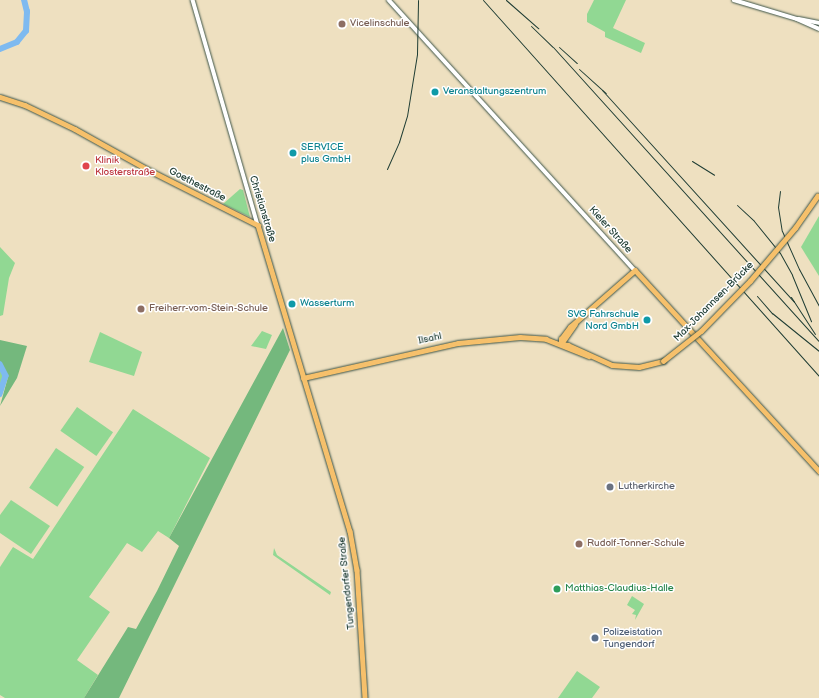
<!DOCTYPE html>
<meta charset="utf-8">
<style>
body{margin:0}
#map{position:relative;width:819px;height:698px;overflow:hidden;background:#eee0c0;font-family:"Balsamiq Sans",sans-serif}
div>[style]{position:absolute}
.green>*{inset:0;background:#91d893;transform-origin:0 0}
.forest>*{inset:0;background:#74b87d}
.river>*{height:5.5px;margin:-2.75px;padding:0 2.75px;transform-origin:2.75px;border-radius:2.75px;background:#7ebaf0}
.roads{filter:drop-shadow(0 0 1px #3e5549) drop-shadow(0 0 1px #3e5549)}
.minor>*{height:3.5px;margin:-1.75px;padding:0 1.75px;transform-origin:1.75px;border-radius:1.75px;background:#fff}
.major>*{height:4.5px;margin:-2.25px;padding:0 2.25px;transform-origin:2.25px;border-radius:2.25px;background:#f6c06b}
.rail>*{height:1px;margin:-0.5px;padding:0 0.5px;transform-origin:0.5px;border-radius:0.5px;background:#1f3d34}
.bridges{filter:drop-shadow(0 0 1px #3e5549) drop-shadow(0 0 1px #3e5549)}
.major-bridge>*{height:4.5px;margin:-2.25px;padding:0 2.25px;transform-origin:2.25px;border-radius:2.25px;background:#f6c06b}
.dots>*{width:11px;height:11px;translate:-50% -50%;box-sizing:border-box;border:2px solid #fff;border-radius:50%}
span{translate:-50% -50%;white-space:nowrap;text-align:center;line-height:1.15;-webkit-text-stroke:3px #fff;paint-order:stroke}
.education-label{font-size:10px;color:#785e54}
.left{translate:0 -50%;text-align:left}
.culture-label{font-size:10px;color:#0d838f}
.right{translate:-100% -50%;text-align:right}
.health-label{font-size:10px;color:#be3a42}
.street-label{font-size:10px;color:#1f3d34}
.worship-label{font-size:10px;color:#5b616d}
.leisure-label{font-size:10px;color:#27864d}
.service-label{font-size:10px;color:#4e5e75}
</style>
<div id="map">
<div class="green">
<div style="clip-path:polygon(594px 0,626px 0,613px 28px,645px 43px,641px 53px,605px 37px,605px 32px,587px 22px,587px 14px)"></div>
<div style="clip-path:polygon(240px 189px,243px 190px,250px 217px,223px 204px)"></div>
<div style="clip-path:polygon(819px 216px,819px 276px,801px 247px)"></div>
<div style="clip-path:polygon(0 247px,15px 263px,9px 278px,3px 315px,0 316px)"></div>
<div style="clip-path:polygon(262px 331px,272px 335px,266px 349px,251px 346px)"></div>
<div style="clip-path:polygon(100px 332px,142px 352px,134px 376px,89px 362px)"></div>
<div style="clip-path:polygon(0 362px,8px 377px,0 398px)"></div>
<div style="left:77px;top:407px;width:44px;height:29px;rotate:35deg"></div>
<div style="clip-path:polygon(133px 409px,210px 458px,169px 538px,158px 531px,142px 552px,127px 543px,89px 597px,110px 612px,77px 660px,98px 675px,84px 698px,5px 698px,0 695px,0 567px,13px 547px,33px 559px)"></div>
<div style="left:56px;top:448px;width:34px;height:48px;rotate:34deg"></div>
<div style="clip-path:polygon(11px 500px,50px 526px,31px 554px,0 533px,0 515px)"></div>
<div style="clip-path:polygon(274px 548px,277px 555px,331px 592px,330px 595px,273px 555px)"></div>
<div style="clip-path:polygon(632px 596px,644px 604px,635px 620px,636px 615px,632px 614px,635px 610px,627px 605px)"></div>
<div style="clip-path:polygon(577px 671px,600px 687px,592px 698px,558px 698px)"></div>
</div>
<div class="forest">
<div style="clip-path:polygon(283px 328px,290px 350px,119px 698px,84px 698px,128px 627px,136px 629px,157px 591px,179px 546px,169px 538px)"></div>
<div style="clip-path:polygon(0 340px,27px 346px,17px 378px,0 406px,8px 377px,0 362px)"></div>
</div>
<div class="river">
<div style="left:0;top:49px;width:18px;rotate:-22deg"></div>
<div style="left:17px;top:42px;width:14px;rotate:-51deg"></div>
<div style="left:26px;top:31px;width:19px;rotate:-87deg"></div>
<div style="left:27px;top:12px;width:12px;rotate:-104deg"></div>
<div style="left:0;top:364px;width:13px;rotate:63deg"></div>
<div style="left:6px;top:376px;width:19px;rotate:108deg"></div>
</div>
<div class="roads">
<div class="minor">
<div style="left:193px;top:0;width:234px;rotate:73.9deg"></div>
<div style="left:389px;top:0;width:365px;rotate:47.7deg"></div>
<div style="left:734px;top:0;width:66px;rotate:16.8deg"></div>
<div style="left:797px;top:19px;width:24px;rotate:24deg"></div>
<div style="left:799px;top:19px;width:20px;rotate:11deg"></div>
</div>
<div class="major">
<div style="left:0;top:97px;width:26px;rotate:18deg"></div>
<div style="left:25px;top:105px;width:55px;rotate:25.6deg"></div>
<div style="left:75px;top:129px;width:80px;rotate:29.1deg"></div>
<div style="left:145px;top:168px;width:127px;rotate:26.8deg"></div>
<div style="left:258px;top:225px;width:320px;rotate:73.3deg"></div>
<div style="left:350px;top:531px;width:40px;rotate:80deg"></div>
<div style="left:357px;top:570px;width:128px;rotate:86.4deg"></div>
<div style="left:561px;top:344px;width:5px;rotate:-90deg"></div>
<div style="left:561px;top:339px;width:15px;rotate:-53deg"></div>
<div style="left:570px;top:327px;width:86px;rotate:-41.2deg"></div>
<div style="left:635px;top:270px;width:273px;rotate:47.5deg"></div>
<div style="left:561px;top:344px;width:7px;rotate:8deg"></div>
<div style="left:568px;top:345px;width:48px;rotate:24.4deg"></div>
<div style="left:612px;top:365px;width:27px;rotate:4deg"></div>
<div style="left:639px;top:367px;width:25px;rotate:-14deg"></div>
<div style="left:561px;top:344px;width:24px;rotate:-55deg"></div>
<div style="left:303px;top:378px;width:159px;rotate:-12.7deg"></div>
<div style="left:458px;top:343px;width:62px;rotate:-5.5deg"></div>
<div style="left:520px;top:337px;width:26px;rotate:4deg"></div>
<div style="left:546px;top:339px;width:46px;rotate:21.6deg"></div>
</div>
</div>
<div class="rail">
<div style="left:483px;top:0;width:504px;rotate:48.22deg"></div>
<div style="left:506px;top:0;width:43px;rotate:41.2deg"></div>
<div style="left:531px;top:26px;width:30px;rotate:44deg"></div>
<div style="left:553px;top:47px;width:396px;rotate:47.9deg"></div>
<div style="left:559px;top:47px;width:24px;rotate:42deg"></div>
<div style="left:579px;top:69px;width:36px;rotate:42deg"></div>
<div style="left:602px;top:90px;width:286px;rotate:47.8deg"></div>
<div style="left:692px;top:161px;width:26px;rotate:32deg"></div>
<div style="left:387px;top:169px;width:30px;rotate:-66deg"></div>
<div style="left:399px;top:142px;width:27px;rotate:-73deg"></div>
<div style="left:407px;top:116px;width:63px;rotate:-80.8deg"></div>
<div style="left:417px;top:54px;width:54px;rotate:-88.9deg"></div>
<div style="left:780px;top:191px;width:16px;rotate:97deg"></div>
<div style="left:778px;top:207px;width:24px;rotate:81deg"></div>
<div style="left:782px;top:231px;width:42px;rotate:65.9deg"></div>
<div style="left:799px;top:269px;width:42px;rotate:61.6deg"></div>
<div style="left:737px;top:205px;width:23px;rotate:43deg"></div>
<div style="left:754px;top:221px;width:41px;rotate:50.9deg"></div>
<div style="left:780px;top:253px;width:25px;rotate:61deg"></div>
<div style="left:792px;top:275px;width:50px;rotate:67.6deg"></div>
<div style="left:757px;top:296px;width:23px;rotate:49deg"></div>
<div style="left:772px;top:313px;width:60px;rotate:39deg"></div>
<div style="left:791px;top:297px;width:44px;rotate:57deg"></div>
</div>
<div class="bridges">
<div class="major-bridge">
<div style="left:663px;top:361px;width:48px;rotate:-38.3deg"></div>
<div style="left:701px;top:331px;width:70px;rotate:-45.6deg"></div>
<div style="left:750px;top:281px;width:70px;rotate:-49.7deg"></div>
<div style="left:795px;top:228px;width:39px;rotate:-55deg"></div>
</div>
</div>
<div class="dots">
<div style="left:342px;top:24px;background:#8d6e63"></div>
<div style="left:435px;top:92px;background:#0f9aa8"></div>
<div style="left:293px;top:153px;background:#0f9aa8"></div>
<div style="left:86px;top:166px;background:#e0444e"></div>
<div style="left:292px;top:304px;background:#0f9aa8"></div>
<div style="left:141px;top:309px;background:#8d6e63"></div>
<div style="left:647px;top:320px;background:#0f9aa8"></div>
<div style="left:610px;top:487px;background:#6b7280"></div>
<div style="left:579px;top:544px;background:#8d6e63"></div>
<div style="left:557px;top:589px;background:#2e9e5b"></div>
<div style="left:595px;top:638px;background:#5c6f8a"></div>
</div>
<div class="education-label">
<span class="left" style="left:350px;top:24px">Vicelinschule</span>
<span class="left" style="left:149px;top:309px">Freiherr-vom-Stein-Schule</span>
<span class="left" style="left:587px;top:544px">Rudolf-Tonner-Schule</span>
</div>
<div class="culture-label">
<span class="left" style="left:443px;top:92px">Veranstaltungszentrum</span>
<span class="left" style="left:301px;top:153px">SERVICE<br>plus GmbH</span>
<span class="left" style="left:300px;top:304px">Wasserturm</span>
<span class="right" style="left:639px;top:320px">SVG Fahrschule<br>Nord GmbH</span>
</div>
<div class="health-label">
<span class="left" style="left:95px;top:166px">Klinik<br>Klosterstraße</span>
</div>
<div class="street-label">
<span style="left:197px;top:185px;rotate:27deg">Goethestraße</span>
<span style="left:262px;top:209px;rotate:73deg">Christianstraße</span>
<span style="left:610px;top:230px;rotate:48deg">Kieler Straße</span>
<span style="left:714px;top:302px;rotate:-45deg">Max-Johannsen-Brücke</span>
<span style="left:430px;top:339px;rotate:-12deg">Ilsahl</span>
<span style="left:347px;top:583px;rotate:-96deg">Tungendorfer Straße</span>
</div>
<div class="worship-label">
<span class="left" style="left:618px;top:487px">Lutherkirche</span>
</div>
<div class="leisure-label">
<span class="left" style="left:565px;top:589px">Matthias-Claudius-Halle</span>
</div>
<div class="service-label">
<span class="left" style="left:603px;top:638px">Polizeistation<br>Tungendorf</span>
</div>
</div>
